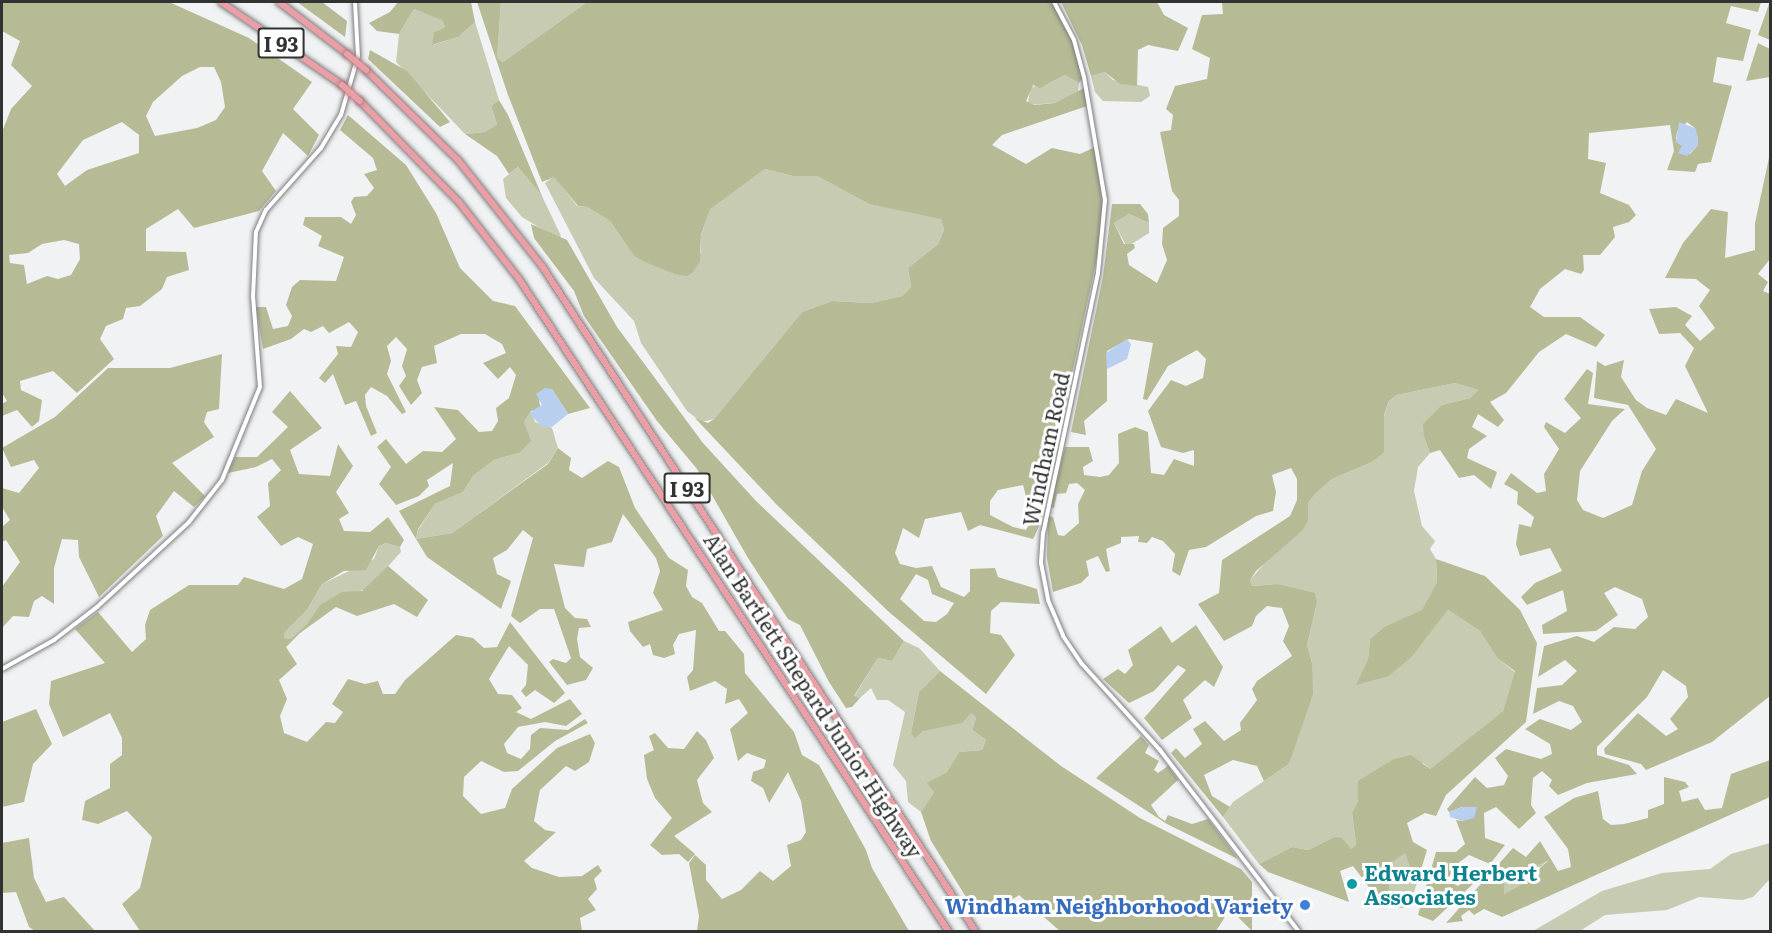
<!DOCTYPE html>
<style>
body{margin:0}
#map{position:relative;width:1772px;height:933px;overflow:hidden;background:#f1f2f3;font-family:Literata,serif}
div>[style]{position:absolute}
.green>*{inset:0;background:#c7cbb2}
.forest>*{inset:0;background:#b7bb95}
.water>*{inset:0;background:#b8cff0}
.roads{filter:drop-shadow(0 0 2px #7c7c7e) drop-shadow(0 0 2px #7c7c7e)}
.tertiary>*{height:4px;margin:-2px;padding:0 2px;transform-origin:2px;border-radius:2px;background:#fff}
.motorway>*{height:6px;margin:-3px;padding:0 3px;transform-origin:3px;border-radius:3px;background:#ec9ea6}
.bridges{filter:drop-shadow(0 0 2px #ab787d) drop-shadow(0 0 2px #ab787d)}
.motorway-bridge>*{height:6px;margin:-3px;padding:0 3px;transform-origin:3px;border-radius:3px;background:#ec9ea6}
.dots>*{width:16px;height:16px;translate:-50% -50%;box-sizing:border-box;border:3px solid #fff;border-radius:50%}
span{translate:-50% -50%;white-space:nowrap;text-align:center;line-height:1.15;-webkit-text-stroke:6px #fff;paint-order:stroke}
.shield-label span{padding:2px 4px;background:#fff;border:2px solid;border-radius:4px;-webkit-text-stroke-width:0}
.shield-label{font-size:20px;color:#313232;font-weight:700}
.street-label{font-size:21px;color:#313232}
.culture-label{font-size:21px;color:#0d838f;font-weight:700}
.left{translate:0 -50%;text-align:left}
.shop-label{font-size:21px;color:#366cbe;font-weight:700}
.right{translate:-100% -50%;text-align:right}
.frame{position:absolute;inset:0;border:3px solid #313232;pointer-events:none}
</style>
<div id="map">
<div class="green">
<div style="clip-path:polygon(501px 2px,587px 2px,503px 62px,497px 58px)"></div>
<div style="clip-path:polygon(414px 9px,442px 19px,445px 27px,434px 32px,433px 45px,458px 37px,475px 22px,499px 100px,491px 106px,497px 124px,485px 132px,465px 134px,396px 62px,399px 34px)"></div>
<div style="clip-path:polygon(1105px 72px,1113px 80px,1148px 87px,1150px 96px,1141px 102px,1103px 101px,1095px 92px,1091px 76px)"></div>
<div style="clip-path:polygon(1065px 75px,1079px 83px,1078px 92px,1055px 103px,1028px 105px,1030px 87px,1046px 85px)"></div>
<div style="clip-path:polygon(518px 167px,542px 196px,561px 236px,558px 239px,522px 217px,506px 198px,503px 179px)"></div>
<div style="clip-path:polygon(765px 169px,793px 176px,817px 176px,869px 204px,931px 215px,941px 219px,944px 230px,938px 244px,908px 268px,911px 287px,902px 296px,871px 303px,832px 301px,802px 312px,714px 419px,701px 422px,687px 411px,641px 343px,634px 321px,594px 278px,545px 183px,554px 176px,577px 206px,587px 207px,610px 221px,634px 256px,674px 274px,701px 253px,701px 236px,710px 208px)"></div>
<div style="clip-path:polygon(1129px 214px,1149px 223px,1149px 233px,1127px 247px,1114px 223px)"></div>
<div style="clip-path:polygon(1455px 383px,1478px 390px,1470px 398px,1442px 405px,1424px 437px,1430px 453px,1418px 467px,1414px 491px,1422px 526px,1435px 541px,1430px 549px,1436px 559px,1437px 582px,1422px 611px,1384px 627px,1370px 639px,1368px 659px,1357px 684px,1390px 675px,1412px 657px,1448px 610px,1480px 631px,1497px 658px,1515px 672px,1503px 711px,1430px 769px,1423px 763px,1358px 803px,1352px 814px,1356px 844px,1351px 849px,1334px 837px,1308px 850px,1292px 847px,1259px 864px,1223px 817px,1233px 802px,1289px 764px,1312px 663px,1307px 645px,1317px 603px,1277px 584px,1252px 586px,1250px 580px,1269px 558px,1303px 530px,1308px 503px,1315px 494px,1332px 479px,1372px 462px,1384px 453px,1384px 416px,1389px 401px,1397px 395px)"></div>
<div style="clip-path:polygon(531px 411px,535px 422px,552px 428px,558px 448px,548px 463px,452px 533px,416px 539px,418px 530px,435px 504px,463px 492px,473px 476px,494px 460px,519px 453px,524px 422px)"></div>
<div style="clip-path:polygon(386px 543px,400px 547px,401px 552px,369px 587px,356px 593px,343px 592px,291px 639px,284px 638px,285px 632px,307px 610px,322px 584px,374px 559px,379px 546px)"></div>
<div style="clip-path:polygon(904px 641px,919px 648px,940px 671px,919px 692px,911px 733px,971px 713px,976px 718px,972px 730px,986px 740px,982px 750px,959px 752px,947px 772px,926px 783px,934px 792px,921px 812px,908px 802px,906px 781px,893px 765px,905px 712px,888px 700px,877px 700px,871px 688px,860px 698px,854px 697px,878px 658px,892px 661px)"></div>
<div style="clip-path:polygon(1770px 843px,1770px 879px,1753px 897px,1742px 900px,1699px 897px,1667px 910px,1605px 915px,1580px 931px,1533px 931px,1602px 891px,1662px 873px,1710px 869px,1731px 854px)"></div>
<div style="clip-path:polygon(1400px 853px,1405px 853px,1410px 868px,1419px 876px,1409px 908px,1400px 908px,1389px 892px,1387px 868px)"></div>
<div style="clip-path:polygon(1549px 859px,1522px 884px,1504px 894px,1504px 881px)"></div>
</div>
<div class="forest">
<div style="clip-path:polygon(evenodd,2px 2px,169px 2px,249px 38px,312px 82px,293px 109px,319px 135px,308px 156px,283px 133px,262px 171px,276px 191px,259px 211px,194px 228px,178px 209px,146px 229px,146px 251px,186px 252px,189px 270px,167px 277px,162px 289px,140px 306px,126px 308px,123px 319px,106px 326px,100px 339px,114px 359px,77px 393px,53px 371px,20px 381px,21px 390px,42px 400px,39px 421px,32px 427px,17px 410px,2px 416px,2px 404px,7px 401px,2px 393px,2px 132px,11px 109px,32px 86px,11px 65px,20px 41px,2px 31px,2px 2px,200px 67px,214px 67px,221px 82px,225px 107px,216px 120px,197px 128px,155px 136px,146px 116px,153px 102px,182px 76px,200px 67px,2px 2px,122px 122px,139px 135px,139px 153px,87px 170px,65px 186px,57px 174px,83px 140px,122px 122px,2px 2px,64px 240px,79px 244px,80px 259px,71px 275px,58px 279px,47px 276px,27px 284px,24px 265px,10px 263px,9px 255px,28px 253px,42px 244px,64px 240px)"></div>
<div style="clip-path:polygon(297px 2px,322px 2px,347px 21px,345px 37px)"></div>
<div style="clip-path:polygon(398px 2px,471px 2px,475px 22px,458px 37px,432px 45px,434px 32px,445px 27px,442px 20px,414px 9px,399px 34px,377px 31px,369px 23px,390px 12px)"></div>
<div style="clip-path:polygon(evenodd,477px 2px,501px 2px,497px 58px,503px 62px,587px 2px,1052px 2px,1072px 41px,1083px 78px,1079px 83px,1065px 75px,1040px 88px,1033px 85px,1026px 101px,1034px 105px,1055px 103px,1084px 88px,1087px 106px,1002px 135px,992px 145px,1026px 164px,1052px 148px,1080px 154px,1095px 147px,1102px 201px,1101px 239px,1046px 494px,1040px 502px,1027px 500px,1023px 485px,998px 490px,990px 501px,990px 515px,1013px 527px,1026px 530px,1034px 516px,1041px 522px,1033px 539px,980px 525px,968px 531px,961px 512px,925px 519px,919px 538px,903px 528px,895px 553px,900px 564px,916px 568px,932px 566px,941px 587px,964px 597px,970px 591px,970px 569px,995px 568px,998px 577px,1037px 589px,1040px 604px,1001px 602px,991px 611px,990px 633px,1001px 635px,1015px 655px,986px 694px,889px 612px,777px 505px,695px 418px,708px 423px,714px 419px,802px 312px,832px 301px,871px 303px,902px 296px,911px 287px,908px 268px,938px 244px,944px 230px,941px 219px,869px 204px,817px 176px,793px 176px,765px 169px,710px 209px,701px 235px,700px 261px,693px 272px,687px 276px,674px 274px,645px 262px,634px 256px,610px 221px,587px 207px,578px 206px,554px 177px,542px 182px,508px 95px,477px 2px,916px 574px,928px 580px,932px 594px,954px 603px,947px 614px,936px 622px,924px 621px,900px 599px,916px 574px)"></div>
<div style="clip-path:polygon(1061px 2px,1157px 2px,1164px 15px,1188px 28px,1178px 51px,1148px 45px,1138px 50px,1137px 86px,1120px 84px,1105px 72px,1091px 76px,1082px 45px)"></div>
<div style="clip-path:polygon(evenodd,1222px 2px,1761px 2px,1758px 12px,1731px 6px,1726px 23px,1751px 30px,1743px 61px,1717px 57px,1713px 82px,1732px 86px,1711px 162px,1698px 164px,1695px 172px,1667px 170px,1674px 151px,1670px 125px,1589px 133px,1588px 159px,1606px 163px,1600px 193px,1629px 205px,1636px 215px,1629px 222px,1613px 227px,1615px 237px,1600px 255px,1583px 255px,1584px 270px,1581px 274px,1565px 269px,1540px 289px,1530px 307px,1544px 317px,1580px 317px,1605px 335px,1596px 347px,1566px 334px,1539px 352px,1506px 393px,1490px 402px,1504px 420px,1498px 427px,1478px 414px,1472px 427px,1487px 436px,1469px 449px,1467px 458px,1497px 472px,1491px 489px,1474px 475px,1459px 478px,1440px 450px,1430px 453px,1424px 437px,1423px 424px,1442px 405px,1470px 398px,1478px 390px,1455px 383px,1397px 395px,1389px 401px,1384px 415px,1384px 453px,1372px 462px,1332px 479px,1315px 494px,1308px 503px,1308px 521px,1303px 530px,1256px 571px,1250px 580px,1252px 586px,1277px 584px,1315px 593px,1317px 603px,1307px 645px,1312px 663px,1313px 694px,1289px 764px,1264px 781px,1257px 766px,1233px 760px,1204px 775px,1212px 796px,1230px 807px,1223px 817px,1171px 753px,1176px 748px,1185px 758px,1202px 744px,1193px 729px,1205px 721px,1224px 741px,1241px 730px,1240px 723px,1257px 700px,1252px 689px,1257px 681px,1292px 656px,1283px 641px,1289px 626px,1282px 608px,1267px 606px,1256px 616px,1252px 626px,1224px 641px,1198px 604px,1219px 593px,1222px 560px,1290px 516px,1297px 500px,1297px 479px,1291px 468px,1272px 475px,1276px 492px,1273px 511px,1256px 516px,1206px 547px,1189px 550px,1180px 576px,1172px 571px,1175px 554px,1163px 541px,1152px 537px,1147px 543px,1138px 542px,1139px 536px,1121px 537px,1121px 543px,1106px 549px,1110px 571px,1106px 572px,1098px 556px,1086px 561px,1089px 575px,1081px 583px,1053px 592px,1047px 558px,1048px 516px,1053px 517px,1058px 535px,1064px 536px,1079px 523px,1078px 504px,1085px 490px,1077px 483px,1069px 484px,1066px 493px,1057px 494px,1054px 508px,1049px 507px,1065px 447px,1089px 447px,1093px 461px,1083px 467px,1084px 475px,1100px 477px,1109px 475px,1119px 463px,1118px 434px,1135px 427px,1148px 432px,1151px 473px,1164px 475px,1174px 459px,1194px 466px,1194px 450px,1183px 453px,1161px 447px,1148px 411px,1171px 380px,1186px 386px,1203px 378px,1206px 359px,1197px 350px,1168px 366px,1147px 400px,1143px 399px,1153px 343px,1129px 339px,1107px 351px,1107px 401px,1084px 421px,1086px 435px,1071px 432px,1103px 277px,1112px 204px,1140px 204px,1148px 214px,1149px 223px,1129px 214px,1114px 223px,1124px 244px,1134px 244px,1135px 248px,1127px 254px,1129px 265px,1157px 283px,1167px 260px,1162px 244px,1163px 228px,1179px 216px,1179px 200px,1172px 191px,1160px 132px,1171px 130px,1173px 115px,1166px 109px,1175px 86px,1207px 79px,1210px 58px,1192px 49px,1202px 15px,1223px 14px,1222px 2px,1687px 122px,1695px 128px,1698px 145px,1690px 154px,1676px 139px,1677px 132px,1687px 122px)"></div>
<div style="clip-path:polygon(1769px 4px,1770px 5px,1770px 40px,1758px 35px)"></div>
<div style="clip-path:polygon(1758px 43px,1770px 49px,1770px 77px,1746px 81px)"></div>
<div style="clip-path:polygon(370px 50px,407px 71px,450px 122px,440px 127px,368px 59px)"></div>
<div style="clip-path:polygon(499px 100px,508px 115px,542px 196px,518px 167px,509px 174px,497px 156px,465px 134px,485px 132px,497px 124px,491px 106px)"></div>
<div style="clip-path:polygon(348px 115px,406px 165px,436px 213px,460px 268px,493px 301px,515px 306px,590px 408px,568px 414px,552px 389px,539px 401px,541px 409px,531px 411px,524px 422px,531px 441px,519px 453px,494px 460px,473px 476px,463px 492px,435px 504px,418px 529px,416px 539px,452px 533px,548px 464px,558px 448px,571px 458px,569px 470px,582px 478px,608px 461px,619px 467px,635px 508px,669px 558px,688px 570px,686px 586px,692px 597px,702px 603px,719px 631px,725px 631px,744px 654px,745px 673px,794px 732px,802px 755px,819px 765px,866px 850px,872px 868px,909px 931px,697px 931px,699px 916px,689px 863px,695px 855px,706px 865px,706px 880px,722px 899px,741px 890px,760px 871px,773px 881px,791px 866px,787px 845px,801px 840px,806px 832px,801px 801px,788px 772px,769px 803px,763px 788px,751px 781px,753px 772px,764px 768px,766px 760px,747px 753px,738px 761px,730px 729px,748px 713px,739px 699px,725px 704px,727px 689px,715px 681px,690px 691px,687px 677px,693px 670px,696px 630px,679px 634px,673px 645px,675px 654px,664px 658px,653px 655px,650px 644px,643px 647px,630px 631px,628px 622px,663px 610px,653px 593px,660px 571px,656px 558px,623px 514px,612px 542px,587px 549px,584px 567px,554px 564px,565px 608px,575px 618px,587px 619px,591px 627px,579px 628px,577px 639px,580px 657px,593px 668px,586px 680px,567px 685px,549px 662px,553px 659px,566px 663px,571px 658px,554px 609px,540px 609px,520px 623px,511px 616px,533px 538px,523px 530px,507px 550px,493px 558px,497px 574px,511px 581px,501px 609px,427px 557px,399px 511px,450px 486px,453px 463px,427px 480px,429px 486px,419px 496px,396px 505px,379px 484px,391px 467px,377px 447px,386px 439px,406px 464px,423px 451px,442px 452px,456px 439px,434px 407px,458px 410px,479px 432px,492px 431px,498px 421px,496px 408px,509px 398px,516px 375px,510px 367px,498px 379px,483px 363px,506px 353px,502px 344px,485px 334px,461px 334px,434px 346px,437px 363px,422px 367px,417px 380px,422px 393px,411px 405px,399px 386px,406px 376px,402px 366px,407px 349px,396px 337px,387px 346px,391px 361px,387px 374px,406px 412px,402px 414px,387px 396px,371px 387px,365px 395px,366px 406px,377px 433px,371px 436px,356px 401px,345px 405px,333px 374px,325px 383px,319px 378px,338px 354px,336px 346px,351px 347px,358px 332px,349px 322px,329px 333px,323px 326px,311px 332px,304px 329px,291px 339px,263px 349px,256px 307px,266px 307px,273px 329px,288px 326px,292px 316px,286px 305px,292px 287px,300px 280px,336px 281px,344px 257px,318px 246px,322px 236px,303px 225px,305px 217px,341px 217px,351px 224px,356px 215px,351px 202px,354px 197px,367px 196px,374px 188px,364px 174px,377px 170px,373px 158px,340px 130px)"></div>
<div style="clip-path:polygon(1770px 153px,1770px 259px,1758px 274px,1768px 282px,1763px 291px,1770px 294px,1770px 696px,1712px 742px,1646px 770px,1641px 764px,1605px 754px,1604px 749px,1638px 713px,1666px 736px,1678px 729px,1670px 719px,1688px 697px,1686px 686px,1663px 670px,1647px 697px,1597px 747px,1597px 755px,1629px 765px,1637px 774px,1587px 783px,1558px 795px,1549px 786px,1552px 780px,1542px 771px,1533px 778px,1531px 805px,1536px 813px,1519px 829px,1496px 807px,1484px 813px,1485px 838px,1505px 845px,1490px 864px,1469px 855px,1457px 864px,1447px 880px,1458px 886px,1465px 880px,1473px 884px,1433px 921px,1418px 915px,1436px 852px,1456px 852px,1465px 844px,1456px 820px,1463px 821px,1462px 807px,1449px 812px,1447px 809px,1475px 777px,1487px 788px,1504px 785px,1508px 776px,1495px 758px,1506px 749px,1541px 759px,1552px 754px,1550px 744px,1525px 729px,1540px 719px,1571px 730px,1582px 722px,1573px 706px,1559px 701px,1533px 714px,1537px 688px,1562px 685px,1577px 671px,1565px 660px,1538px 677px,1544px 646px,1577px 636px,1594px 642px,1614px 627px,1635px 629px,1648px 617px,1642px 599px,1615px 587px,1604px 593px,1618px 615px,1596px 631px,1543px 634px,1542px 625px,1567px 611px,1563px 590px,1527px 605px,1521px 597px,1535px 583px,1562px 571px,1550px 548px,1520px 556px,1516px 544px,1519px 524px,1531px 527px,1534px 517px,1517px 504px,1518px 492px,1504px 484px,1511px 473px,1537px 493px,1546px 491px,1544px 474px,1559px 449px,1544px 427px,1546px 422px,1565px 433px,1581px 418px,1564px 399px,1587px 369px,1593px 373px,1588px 404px,1625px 409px,1612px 421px,1580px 471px,1577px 500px,1583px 510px,1603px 518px,1632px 505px,1642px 471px,1656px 449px,1628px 405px,1594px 398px,1597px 361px,1605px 366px,1624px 360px,1621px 377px,1636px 400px,1647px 408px,1666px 415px,1676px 399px,1708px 413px,1685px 366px,1694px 348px,1680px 333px,1659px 334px,1649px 309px,1676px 307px,1692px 316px,1685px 325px,1700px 341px,1715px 328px,1699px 306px,1710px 290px,1696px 279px,1665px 278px,1683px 243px,1711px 209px,1728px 212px,1725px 258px,1755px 250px,1755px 223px)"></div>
<div style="clip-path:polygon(531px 224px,567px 240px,617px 327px,703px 443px,756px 501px,904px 641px,892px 661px,878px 658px,854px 696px,860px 698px,852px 707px,846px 708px,829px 682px,800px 625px,788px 619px,748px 558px,697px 469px,657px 421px,584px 316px,574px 291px,534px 238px)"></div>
<div style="clip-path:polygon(222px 354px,219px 409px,207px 412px,204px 422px,214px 437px,172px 463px,205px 496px,194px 507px,174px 491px,156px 516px,163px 536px,99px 597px,79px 557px,78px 540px,62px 539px,54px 568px,54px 604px,42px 596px,34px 601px,29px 617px,13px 616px,2px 628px,2px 587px,20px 562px,6px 540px,2px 542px,2px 527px,10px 520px,2px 507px,2px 488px,19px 493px,39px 468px,34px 460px,11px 467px,2px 448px,55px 417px,108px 368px,170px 368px)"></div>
<div style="clip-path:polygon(290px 391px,322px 428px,290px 450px,299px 474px,330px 476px,338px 444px,353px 466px,336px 492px,349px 513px,339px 519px,344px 531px,370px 532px,388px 517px,404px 540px,400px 547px,386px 543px,379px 546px,366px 570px,344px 571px,322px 584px,307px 610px,285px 632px,284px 638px,291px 639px,308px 623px,320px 605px,342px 592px,362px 591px,388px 566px,428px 600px,417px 617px,394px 604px,357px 616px,336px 607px,300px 633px,286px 647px,297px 664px,279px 680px,287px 699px,280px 716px,284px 733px,307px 742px,326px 722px,335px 723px,343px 712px,332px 704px,348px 679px,365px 684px,378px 681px,383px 694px,395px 694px,405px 680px,456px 635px,473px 638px,484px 648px,497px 647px,510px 622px,565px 693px,554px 703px,535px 690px,526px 697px,521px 691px,526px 685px,528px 665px,509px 646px,489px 679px,498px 694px,512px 695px,522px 708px,516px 712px,531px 719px,570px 699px,582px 714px,566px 726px,545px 722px,518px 727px,504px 744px,507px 753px,521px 759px,530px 749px,531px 735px,540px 728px,568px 730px,585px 719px,588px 723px,555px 741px,518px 771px,504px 772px,481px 761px,464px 777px,463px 796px,481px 814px,505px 808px,512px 789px,557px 748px,590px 734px,595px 743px,589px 762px,575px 771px,566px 766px,540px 790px,534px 821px,545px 830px,556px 832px,524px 861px,532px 868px,559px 877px,582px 876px,598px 865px,602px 871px,594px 879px,597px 889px,588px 899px,596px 910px,580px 918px,582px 931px,140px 931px,122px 904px,140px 888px,152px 837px,127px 811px,98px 824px,82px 820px,85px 801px,110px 788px,110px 764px,122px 755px,122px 738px,110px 713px,63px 737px,49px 704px,51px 681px,105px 663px,75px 629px,98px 612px,132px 652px,146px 639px,145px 625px,150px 610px,189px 585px,238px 585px,244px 577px,284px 589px,302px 579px,313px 544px,298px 537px,281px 546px,257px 517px,270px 506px,268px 483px,281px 470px,272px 459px,256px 467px,228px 473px,235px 457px,257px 457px,288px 427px,272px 412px)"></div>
<div style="clip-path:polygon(1436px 559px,1485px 576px,1520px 610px,1537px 643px,1526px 722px,1446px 795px,1436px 816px,1425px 813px,1407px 823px,1413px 842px,1427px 850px,1419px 876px,1410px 868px,1405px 853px,1389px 864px,1389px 892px,1400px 908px,1381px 903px,1353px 866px,1340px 871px,1349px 902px,1268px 872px,1259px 864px,1292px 847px,1308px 850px,1334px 837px,1342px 838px,1351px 849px,1356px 844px,1352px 813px,1358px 802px,1358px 781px,1394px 759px,1411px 755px,1430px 769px,1503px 711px,1515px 671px,1497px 658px,1480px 631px,1448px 610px,1412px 657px,1389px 676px,1356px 685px,1368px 659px,1370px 639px,1384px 627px,1422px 610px,1437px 582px)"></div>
<div style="clip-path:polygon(1196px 625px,1223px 667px,1214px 687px,1205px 680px,1183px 700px,1192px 718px,1162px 740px,1144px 718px,1186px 670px,1178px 665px,1154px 691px,1129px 703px,1103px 679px,1118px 669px,1125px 674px,1133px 665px,1128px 650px,1161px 626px,1172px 643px)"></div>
<div style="clip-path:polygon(940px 671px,1061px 766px,1140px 818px,1241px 869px,1252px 882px,1252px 931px,1230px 909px,1216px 931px,1061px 932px,1019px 895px,991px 913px,971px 905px,931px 841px,921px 812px,934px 792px,926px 783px,947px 772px,959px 752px,982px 750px,986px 740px,972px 730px,976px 718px,971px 713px,962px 723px,923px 731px,915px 738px,911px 733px,919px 692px)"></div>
<div style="clip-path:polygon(36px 709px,52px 744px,33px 764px,24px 802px,2px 807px,2px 722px)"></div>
<div style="clip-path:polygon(697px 731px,706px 740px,714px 758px,697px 780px,703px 803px,712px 812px,674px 836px,695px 854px,688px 862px,679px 854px,662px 855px,650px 845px,672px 818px,655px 798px,647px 779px,644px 755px,654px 750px,649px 736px,655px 733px,668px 748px,684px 749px)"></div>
<div style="clip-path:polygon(1141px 736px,1149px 745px,1145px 753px,1159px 761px,1154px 770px,1158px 773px,1168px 766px,1178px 780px,1151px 805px,1159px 817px,1165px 821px,1168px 815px,1192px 824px,1208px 819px,1238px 859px,1167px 824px,1096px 778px)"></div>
<div style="clip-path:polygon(evenodd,1770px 760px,1770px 797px,1502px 917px,1484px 909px,1474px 915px,1469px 910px,1461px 916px,1463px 921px,1446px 923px,1513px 848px,1526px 857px,1540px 841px,1558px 871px,1571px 867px,1568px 849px,1544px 817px,1574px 798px,1598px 791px,1603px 819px,1611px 825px,1624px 824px,1648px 818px,1648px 810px,1664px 804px,1664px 777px,1685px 782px,1689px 787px,1679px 791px,1682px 802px,1698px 798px,1705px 810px,1722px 808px,1731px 774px,1770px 760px,1549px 860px,1522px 884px,1504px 894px,1504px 881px,1549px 860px)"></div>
<div style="clip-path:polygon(29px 838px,34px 878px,46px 902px,64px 897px,95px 931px,35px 931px,29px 927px,16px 892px,2px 893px,2px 843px)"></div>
</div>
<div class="water">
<div style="clip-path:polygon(1679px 122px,1695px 128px,1698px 137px,1698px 145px,1687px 156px,1678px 153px,1682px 146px,1676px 142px)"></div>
<div style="clip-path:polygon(1127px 339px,1131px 344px,1127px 359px,1107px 369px,1106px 353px)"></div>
<div style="clip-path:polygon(545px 388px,552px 389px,568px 414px,552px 427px,543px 427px,531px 416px,532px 411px,542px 405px,536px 394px)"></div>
<div style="clip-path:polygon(1462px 807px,1477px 807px,1474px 818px,1463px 821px,1450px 817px,1449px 812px)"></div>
</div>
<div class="roads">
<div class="tertiary">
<div style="left:1054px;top:2px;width:43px;rotate:62.2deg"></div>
<div style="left:1074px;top:40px;width:38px;rotate:75deg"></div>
<div style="left:1084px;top:77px;width:125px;rotate:80.3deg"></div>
<div style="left:1105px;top:200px;width:73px;rotate:95.5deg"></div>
<div style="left:1098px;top:273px;width:266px;rotate:101.9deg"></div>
<div style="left:1043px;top:533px;width:30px;rotate:94deg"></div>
<div style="left:1041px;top:563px;width:38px;rotate:79deg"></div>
<div style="left:1048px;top:600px;width:39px;rotate:67deg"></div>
<div style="left:1063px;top:636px;width:34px;rotate:56deg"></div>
<div style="left:1082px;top:664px;width:116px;rotate:47.8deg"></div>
<div style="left:1160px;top:750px;width:229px;rotate:52.6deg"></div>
<div style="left:2px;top:669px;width:60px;rotate:-29.1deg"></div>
<div style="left:54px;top:640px;width:54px;rotate:-37.5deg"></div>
<div style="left:97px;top:607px;width:125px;rotate:-42.7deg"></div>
<div style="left:189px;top:522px;width:53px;rotate:-51.8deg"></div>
<div style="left:222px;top:480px;width:100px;rotate:-67.8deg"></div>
<div style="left:260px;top:387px;width:90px;rotate:-94.4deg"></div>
<div style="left:253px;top:297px;width:65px;rotate:-87.4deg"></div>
<div style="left:256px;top:232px;width:24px;rotate:-66deg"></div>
<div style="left:266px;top:210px;width:83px;rotate:-48.4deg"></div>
<div style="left:321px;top:148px;width:39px;rotate:-59deg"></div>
<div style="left:341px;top:115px;width:61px;rotate:-73.9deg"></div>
<div style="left:358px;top:56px;width:54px;rotate:-93.2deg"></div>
</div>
<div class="motorway">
<div style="left:221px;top:2px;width:147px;rotate:34.4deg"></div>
<div style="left:279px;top:2px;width:86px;rotate:37.4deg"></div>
<div style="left:366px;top:70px;width:129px;rotate:44.4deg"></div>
<div style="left:458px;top:160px;width:135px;rotate:51.6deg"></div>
<div style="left:542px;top:266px;width:795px;rotate:56.91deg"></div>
<div style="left:360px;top:101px;width:141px;rotate:45.6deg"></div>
<div style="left:459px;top:202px;width:98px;rotate:52.1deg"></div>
<div style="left:519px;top:279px;width:782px;rotate:56.64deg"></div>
</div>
</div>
<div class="bridges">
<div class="motorway-bridge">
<div style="left:347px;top:54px;width:25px;rotate:40deg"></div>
<div style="left:342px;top:85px;width:24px;rotate:42deg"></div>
</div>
</div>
<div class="dots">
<div style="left:1352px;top:884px;background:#0f9aa8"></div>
<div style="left:1305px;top:905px;background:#3f7fe0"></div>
</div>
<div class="shield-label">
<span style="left:281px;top:43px">I 93</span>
<span style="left:687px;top:488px">I 93</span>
</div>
<div class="street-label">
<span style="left:1045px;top:449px;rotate:-78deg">Windham Road</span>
<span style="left:814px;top:695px;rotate:57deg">Alan Bartlett Shepard Junior Highway</span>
</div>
<div class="culture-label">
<span class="left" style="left:1364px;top:884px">Edward Herbert<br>Associates</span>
</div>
<div class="shop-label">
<span class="right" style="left:1293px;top:905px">Windham Neighborhood Variety</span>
</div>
<div class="frame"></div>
</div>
